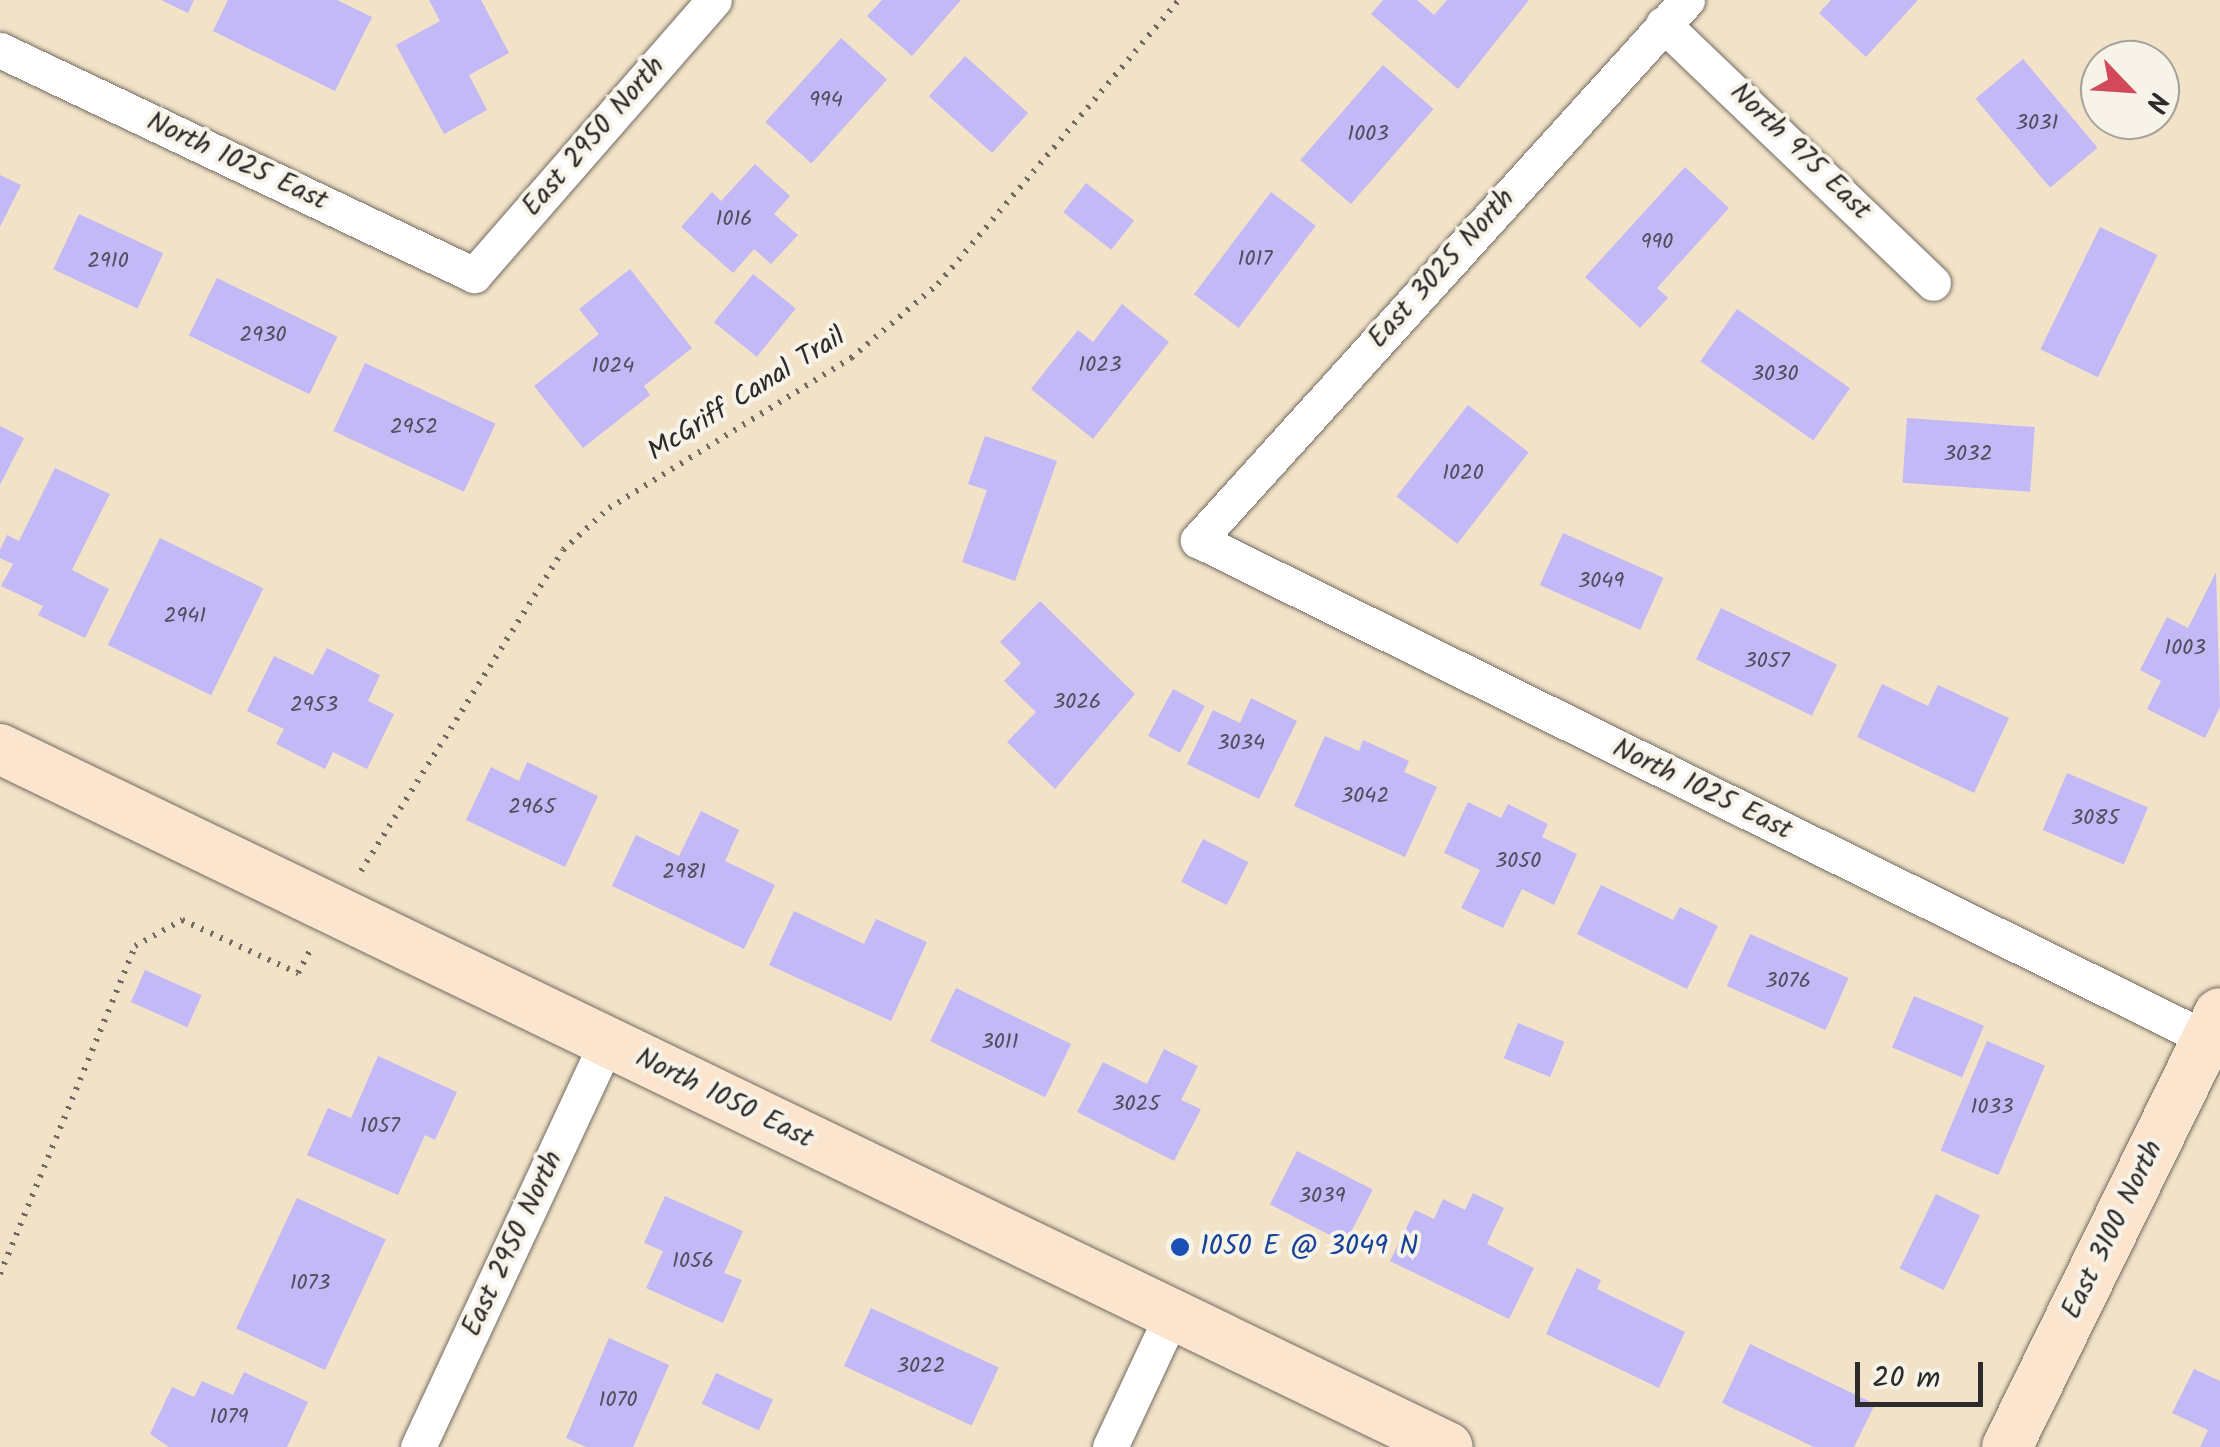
<!DOCTYPE html>
<style>
body{margin:0}
#map{position:relative;width:2220px;height:1447px;overflow:hidden;background:#f2e2c7;font-family:Kalam,sans-serif}
div>[style]{position:absolute}
.building>*{inset:0;background:#c2b9f6;transform-origin:0 0}
.path>*{height:6px;margin-top:-3px;transform-origin:0;background:repeating-linear-gradient(90deg,#716b62 0 2.5px,transparent 0 10.5px)}
.roads{filter:drop-shadow(0 0 2px #716b62) drop-shadow(0 0 2px #716b62)}
.street>*{height:35px;margin:-17.5px;padding:0 17.5px;transform-origin:17.5px;border-radius:17.5px;background:#fff}
.secondary>*{height:50px;margin:-25px;padding:0 25px;transform-origin:25px;border-radius:25px;background:#fbe5cf}
.dots>*{width:28px;height:28px;translate:-50% -50%;box-sizing:border-box;border:5px solid #f7f3e8;border-radius:50%}
span{translate:-50% -50%;white-space:nowrap;text-align:center;line-height:1.15;-webkit-text-stroke:8px #f7f3e8;paint-order:stroke}
.number-label{font-size:22px;color:#514e5e}
.number-label span{-webkit-text-stroke-width:0}
.street-label{font-size:28px;color:#2b2b2b}
.transit-label{font-size:28px;color:#164399}
.left{translate:0 -50%;text-align:left}
.north{position:absolute;left:2080px;top:40px;width:100px;height:100px;box-sizing:border-box;background:#f7f3e8;border:2px solid #a5a39c;border-radius:50%;rotate:115deg;font-size:28px;font-weight:700;line-height:40px;text-align:center;color:#2b2b2b}
.north::after{content:'';display:block;margin:auto;width:35px;height:45px;background:#d1495b;clip-path:polygon(50% 0,100% 100%,50% 72%,0 100%)}
.scale{position:absolute;left:1855px;top:1362px;width:128px;height:45px;box-sizing:border-box;border:5px solid #2b2b2b;border-top:0;padding-left:12px;font-size:30px;line-height:35px;white-space:nowrap;color:#2b2b2b;-webkit-text-stroke:8px #f7f3e8;paint-order:stroke}
</style>
<div id="map">
<div class="building">
<div style="clip-path:polygon(161px 0,194px 0,188px 13px)"></div>
<div style="clip-path:polygon(228px 0,337px 0,372px 17px,335px 91px,213px 31px)"></div>
<div style="clip-path:polygon(429px 0,481px 0,509px 53px,469px 75px,487px 110px,444px 134px,396px 45px,440px 21px)"></div>
<div style="clip-path:polygon(882px 0,961px 0,912px 56px,867px 16px)"></div>
<div style="clip-path:polygon(1383px 0,1417px 0,1434px 15px,1447px 0,1529px 0,1458px 89px,1371px 14px)"></div>
<div style="clip-path:polygon(1831px 0,1918px 0,1866px 57px,1819px 13px)"></div>
<div style="left:841px;top:38px;width:62px;height:113px;rotate:42deg"></div>
<div style="left:965px;top:56px;width:85px;height:54px;rotate:42deg"></div>
<div style="left:2023px;top:59px;width:116px;height:62px;rotate:50deg"></div>
<div style="left:1383px;top:65px;width:67px;height:126px;rotate:41deg"></div>
<div style="clip-path:polygon(755px 164px,790px 196px,774px 214px,798px 235px,771px 264px,754px 249px,733px 273px,681px 227px,712px 192px,721px 201px)"></div>
<div style="clip-path:polygon(1685px 167px,1729px 208px,1657px 288px,1668px 298px,1640px 328px,1585px 277px)"></div>
<div style="clip-path:polygon(0 175px,21px 185px,0 227px)"></div>
<div style="left:1086px;top:183px;width:61px;height:37px;rotate:38deg"></div>
<div style="left:1271px;top:192px;width:56px;height:128px;rotate:37deg"></div>
<div style="left:79px;top:214px;width:93px;height:61px;rotate:25deg"></div>
<div style="left:2100px;top:227px;width:64px;height:136px;rotate:26deg"></div>
<div style="clip-path:polygon(630px 269px,692px 348px,644px 386px,650px 395px,583px 448px,534px 386px,599px 334px,579px 309px)"></div>
<div style="left:753px;top:274px;width:55px;height:62px;rotate:39deg"></div>
<div style="left:217px;top:278px;width:134px;height:64px;rotate:26deg"></div>
<div style="clip-path:polygon(1122px 304px,1169px 342px,1093px 439px,1031px 389px,1078px 330px,1093px 342px)"></div>
<div style="left:1737px;top:309px;width:138px;height:64px;rotate:35deg"></div>
<div style="left:365px;top:363px;width:144px;height:75px;rotate:25deg"></div>
<div style="left:1468px;top:405px;width:77px;height:116px;rotate:38deg"></div>
<div style="left:1907px;top:418px;width:128px;height:65px;rotate:4deg"></div>
<div style="clip-path:polygon(0 426px,24px 438px,0 485px)"></div>
<div style="clip-path:polygon(985px 436px,1057px 461px,1015px 581px,962px 562px,987px 490px,968px 484px)"></div>
<div style="clip-path:polygon(55px 468px,110px 494px,72px 570px,109px 589px,85px 638px,38px 615px,43px 606px,1px 586px,13px 564px,0 558px,0 550px,7px 535px,19px 541px)"></div>
<div style="left:1563px;top:533px;width:110px;height:57px;rotate:24deg"></div>
<div style="left:160px;top:538px;width:115px;height:119px;rotate:26deg"></div>
<div style="clip-path:polygon(2216px 572px,2220px 707px,2205px 738px,2147px 709px,2161px 681px,2140px 670px,2167px 617px,2188px 628px)"></div>
<div style="clip-path:polygon(1040px 601px,1135px 694px,1055px 789px,1007px 742px,1036px 712px,1004px 681px,1021px 663px,1000px 642px)"></div>
<div style="left:1721px;top:608px;width:129px;height:57px;rotate:26deg"></div>
<div style="clip-path:polygon(327px 648px,380px 675px,368px 701px,394px 714px,367px 769px,333px 752px,325px 769px,276px 744px,284px 729px,247px 711px,274px 656px,313px 675px)"></div>
<div style="clip-path:polygon(1882px 684px,1928px 706px,1938px 685px,2009px 718px,1974px 793px,1857px 737px)"></div>
<div style="left:1173px;top:689px;width:36px;height:53px;rotate:28deg"></div>
<div style="clip-path:polygon(1251px 698px,1297px 721px,1259px 799px,1187px 764px,1213px 710px,1240px 723px)"></div>
<div style="clip-path:polygon(1325px 736px,1359px 751px,1363px 740px,1409px 761px,1404px 772px,1437px 787px,1405px 857px,1294px 806px)"></div>
<div style="clip-path:polygon(527px 762px,598px 796px,565px 867px,466px 820px,491px 767px,519px 781px)"></div>
<div style="left:2067px;top:773px;width:88px;height:62px;rotate:23deg"></div>
<div style="clip-path:polygon(1468px 802px,1501px 818px,1508px 804px,1548px 824px,1542px 837px,1577px 854px,1554px 905px,1522px 889px,1503px 928px,1461px 908px,1480px 870px,1444px 853px)"></div>
<div style="clip-path:polygon(701px 811px,739px 830px,725px 861px,775px 885px,744px 949px,612px 886px,636px 835px,679px 856px)"></div>
<div style="left:1203px;top:839px;width:51px;height:48px;rotate:27deg"></div>
<div style="clip-path:polygon(1601px 885px,1673px 920px,1680px 907px,1718px 926px,1687px 989px,1577px 934px)"></div>
<div style="clip-path:polygon(794px 911px,864px 944px,876px 919px,927px 942px,891px 1021px,769px 965px)"></div>
<div style="left:1750px;top:934px;width:108px;height:57px;rotate:24deg"></div>
<div style="left:145px;top:970px;width:62px;height:35px;rotate:24deg"></div>
<div style="left:956px;top:988px;width:128px;height:59px;rotate:26deg"></div>
<div style="left:1914px;top:996px;width:76px;height:56px;rotate:23deg"></div>
<div style="left:1518px;top:1023px;width:50px;height:38px;rotate:22deg"></div>
<div style="left:1987px;top:1041px;width:63px;height:119px;rotate:23deg"></div>
<div style="clip-path:polygon(1164px 1049px,1198px 1066px,1181px 1100px,1201px 1109px,1174px 1161px,1077px 1112px,1103px 1062px,1147px 1084px)"></div>
<div style="clip-path:polygon(378px 1056px,457px 1092px,435px 1140px,425px 1135px,398px 1195px,307px 1155px,328px 1108px,351px 1118px)"></div>
<div style="left:1297px;top:1151px;width:85px;height:60px;rotate:27deg"></div>
<div style="clip-path:polygon(1473px 1193px,1504px 1208px,1487px 1244px,1534px 1268px,1509px 1319px,1390px 1261px,1415px 1210px,1434px 1219px,1443px 1199px,1465px 1210px)"></div>
<div style="left:1936px;top:1194px;width:49px;height:83px;rotate:26deg"></div>
<div style="clip-path:polygon(665px 1196px,743px 1231px,724px 1273px,742px 1280px,723px 1323px,646px 1288px,663px 1251px,644px 1243px)"></div>
<div style="left:297px;top:1198px;width:98px;height:144px;rotate:25deg"></div>
<div style="clip-path:polygon(1577px 1268px,1601px 1280px,1597px 1289px,1685px 1332px,1659px 1388px,1546px 1334px)"></div>
<div style="left:871px;top:1308px;width:141px;height:64px;rotate:25deg"></div>
<div style="clip-path:polygon(609px 1338px,669px 1365px,633px 1447px,586px 1447px,566px 1438px)"></div>
<div style="clip-path:polygon(1750px 1344px,1875px 1404px,1854px 1447px,1814px 1447px,1722px 1403px)"></div>
<div style="clip-path:polygon(2194px 1369px,2220px 1381px,2220px 1447px,2200px 1447px,2208px 1430px,2172px 1413px)"></div>
<div style="clip-path:polygon(244px 1372px,308px 1402px,287px 1447px,169px 1447px,150px 1434px,172px 1387px,194px 1397px,202px 1381px,233px 1395px)"></div>
<div style="left:716px;top:1373px;width:63px;height:34px;rotate:25deg"></div>
</div>
<div class="path">
<div style="left:361px;top:871px;width:379px;rotate:-57.8deg"></div>
<div style="left:563px;top:550px;width:62px;rotate:-42.4deg"></div>
<div style="left:609px;top:508px;width:285px;rotate:-31.8deg"></div>
<div style="left:851px;top:358px;width:114px;rotate:-40.4deg"></div>
<div style="left:938px;top:284px;width:372px;rotate:-49.7deg"></div>
<div style="left:0;top:1274px;width:355px;rotate:-67.6deg"></div>
<div style="left:135px;top:946px;width:54px;rotate:-29deg"></div>
<div style="left:182px;top:920px;width:128px;rotate:24.6deg"></div>
<div style="left:298px;top:973px;width:27px;rotate:-62deg"></div>
</div>
<div class="roads">
<div class="street">
<div style="left:1687px;top:0;width:729px;rotate:132.16deg"></div>
<div style="left:1198px;top:540px;width:1126px;rotate:26.31deg"></div>
<div style="left:1663px;top:24px;width:374px;rotate:43.8deg"></div>
<div style="left:0;top:50px;width:525px;rotate:25.39deg"></div>
<div style="left:474px;top:275px;width:365px;rotate:-48.9deg"></div>
<div style="left:418px;top:1447px;width:447px;rotate:-65deg"></div>
<div style="left:1110px;top:1447px;width:144px;rotate:-64.9deg"></div>
</div>
<div class="secondary">
<div style="left:0;top:749px;width:1607px;rotate:25.74deg"></div>
<div style="left:2007px;top:1447px;width:483px;rotate:-63.9deg"></div>
</div>
</div>
<div class="dots">
<div style="left:1180px;top:1247px;background:#1a4fb4"></div>
</div>
<div class="number-label">
<span style="left:826px;top:101px">994</span>
<span style="left:2037px;top:124px">3031</span>
<span style="left:1368px;top:135px">1003</span>
<span style="left:734px;top:220px">1016</span>
<span style="left:1657px;top:243px">990</span>
<span style="left:1255px;top:260px">1017</span>
<span style="left:108px;top:262px">2910</span>
<span style="left:263px;top:336px">2930</span>
<span style="left:1100px;top:366px">1023</span>
<span style="left:613px;top:367px">1024</span>
<span style="left:1775px;top:375px">3030</span>
<span style="left:414px;top:428px">2952</span>
<span style="left:1968px;top:455px">3032</span>
<span style="left:1463px;top:474px">1020</span>
<span style="left:1601px;top:582px">3049</span>
<span style="left:185px;top:617px">2941</span>
<span style="left:2185px;top:649px">1003</span>
<span style="left:1767px;top:662px">3057</span>
<span style="left:1077px;top:703px">3026</span>
<span style="left:314px;top:706px">2953</span>
<span style="left:1241px;top:744px">3034</span>
<span style="left:1365px;top:797px">3042</span>
<span style="left:532px;top:808px">2965</span>
<span style="left:2095px;top:819px">3085</span>
<span style="left:1518px;top:862px">3050</span>
<span style="left:684px;top:873px">2981</span>
<span style="left:1788px;top:982px">3076</span>
<span style="left:1000px;top:1043px">3011</span>
<span style="left:1136px;top:1105px">3025</span>
<span style="left:1992px;top:1108px">1033</span>
<span style="left:380px;top:1127px">1057</span>
<span style="left:1322px;top:1197px">3039</span>
<span style="left:693px;top:1262px">1056</span>
<span style="left:310px;top:1284px">1073</span>
<span style="left:921px;top:1367px">3022</span>
<span style="left:618px;top:1401px">1070</span>
<span style="left:229px;top:1418px">1079</span>
</div>
<div class="street-label">
<span style="left:594px;top:137px;rotate:-49deg">East 2950 North</span>
<span style="left:1800px;top:152px;rotate:44deg">North 975 East</span>
<span style="left:237px;top:162px;rotate:25deg">North 1025 East</span>
<span style="left:1442px;top:269px;rotate:-48deg">East 3025 North</span>
<span style="left:747px;top:395px;rotate:-32deg">McGriff Canal Trail</span>
<span style="left:1702px;top:790px;rotate:26deg">North 1025 East</span>
<span style="left:724px;top:1099px;rotate:26deg">North 1050 East</span>
<span style="left:2113px;top:1230px;rotate:-64deg">East 3100 North</span>
<span style="left:513px;top:1244px;rotate:-65deg">East 2950 North</span>
</div>
<div class="transit-label">
<span class="left" style="left:1200px;top:1247px">1050 E @ 3049 N</span>
</div>
<div class="north">N</div>
<div class="scale">20 m</div>
</div>
